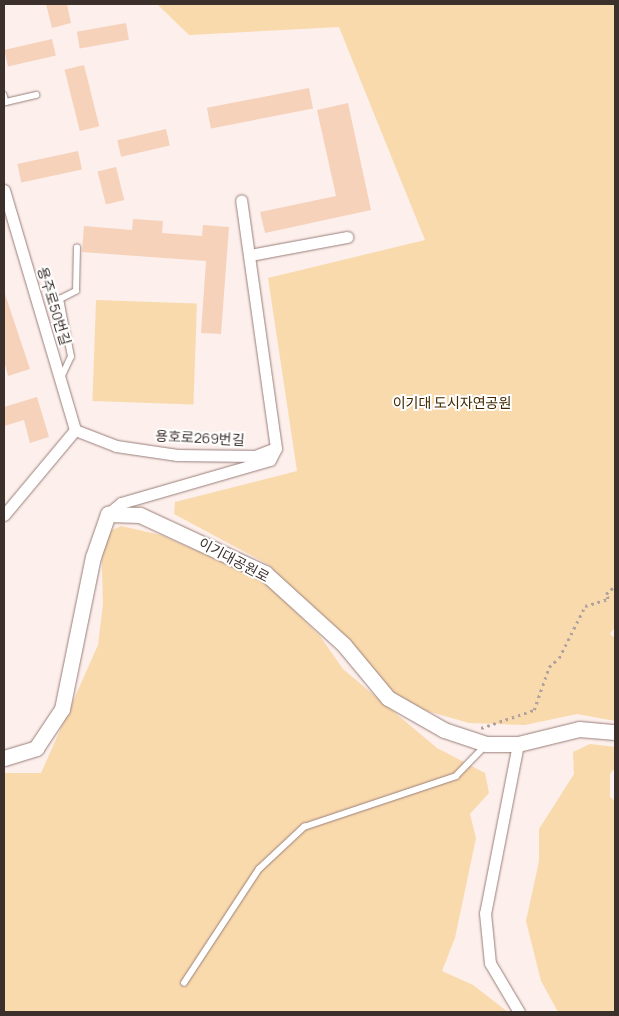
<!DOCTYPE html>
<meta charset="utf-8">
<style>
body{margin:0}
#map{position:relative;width:619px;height:1016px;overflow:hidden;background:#fcefec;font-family:Manrope,"Noto Sans KR",sans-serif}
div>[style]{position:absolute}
.green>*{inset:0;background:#f9daad;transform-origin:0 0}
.building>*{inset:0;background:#f6d2ba;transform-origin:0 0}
.path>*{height:2.5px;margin-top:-1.25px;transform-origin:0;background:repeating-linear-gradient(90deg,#afa29f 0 2.5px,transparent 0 6.5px)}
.roads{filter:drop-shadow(0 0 1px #9a7e78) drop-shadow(0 0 1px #9a7e78)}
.service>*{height:5.5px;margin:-2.75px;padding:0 2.75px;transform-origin:2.75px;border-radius:2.75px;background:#fff}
.minor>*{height:11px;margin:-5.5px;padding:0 5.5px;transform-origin:5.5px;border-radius:5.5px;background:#fff}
.tertiary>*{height:15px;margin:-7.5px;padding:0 7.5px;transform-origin:7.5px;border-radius:7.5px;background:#fff}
span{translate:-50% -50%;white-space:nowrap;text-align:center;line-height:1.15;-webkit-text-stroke:4px #fff;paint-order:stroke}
.street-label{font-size:14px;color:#3c302d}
.park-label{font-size:14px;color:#412a00}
.frame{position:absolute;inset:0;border:5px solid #3c302d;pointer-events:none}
</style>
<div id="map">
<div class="green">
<div style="clip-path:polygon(157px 4px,615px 4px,615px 627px,610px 634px,615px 638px,615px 721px,577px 714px,525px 725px,469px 723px,420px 709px,391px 692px,269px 565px,174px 514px,175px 502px,297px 471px,268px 278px,425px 240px,339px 27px,189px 35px)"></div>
<div style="left:96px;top:300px;width:101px;height:101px;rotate:2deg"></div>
<div style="clip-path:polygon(121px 526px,161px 535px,265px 581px,320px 636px,343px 669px,437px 748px,485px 773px,489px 793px,470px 814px,476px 838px,455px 938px,442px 971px,473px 985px,508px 1012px,4px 1012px,4px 773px,41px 773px,98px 645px,103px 604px,101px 535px)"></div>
<div style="clip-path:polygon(590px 744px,615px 747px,615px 768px,610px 774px,610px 797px,615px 801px,615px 1012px,558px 1012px,541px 981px,526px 921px,539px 861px,539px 829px,574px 774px,573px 752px)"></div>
</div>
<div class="building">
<div style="clip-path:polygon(46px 4px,67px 4px,71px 23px,52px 28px)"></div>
<div style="left:126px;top:23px;width:17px;height:50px;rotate:80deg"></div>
<div style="left:52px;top:39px;width:17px;height:49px;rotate:77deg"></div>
<div style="left:84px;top:65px;width:63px;height:20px;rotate:76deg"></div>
<div style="left:309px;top:88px;width:21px;height:104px;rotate:79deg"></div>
<div style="clip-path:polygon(348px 103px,371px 210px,265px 233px,260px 212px,336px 196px,317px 110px)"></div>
<div style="left:166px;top:129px;width:17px;height:50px;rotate:77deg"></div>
<div style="left:78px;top:151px;width:19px;height:62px;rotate:78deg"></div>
<div style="left:116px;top:167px;width:34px;height:19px;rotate:76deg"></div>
<div style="clip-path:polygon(133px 219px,163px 221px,162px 233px,202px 236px,203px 225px,229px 227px,221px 334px,201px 333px,206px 261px,82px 252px,84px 226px,132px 230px)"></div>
<div style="clip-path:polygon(4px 291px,30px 369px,8px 376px,4px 360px)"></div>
<div style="clip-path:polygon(37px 397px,49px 437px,30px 443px,24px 420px,4px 426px,4px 407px)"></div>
</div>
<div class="path">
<div style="left:481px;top:728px;width:56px;rotate:-18.8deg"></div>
<div style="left:534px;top:710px;width:46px;rotate:-70.8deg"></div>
<div style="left:549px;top:667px;width:13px;rotate:-42deg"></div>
<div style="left:559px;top:658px;width:58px;rotate:-63.4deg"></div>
<div style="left:585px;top:606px;width:24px;rotate:-17deg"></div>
<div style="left:608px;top:599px;width:5px;rotate:-112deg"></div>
<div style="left:606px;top:594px;width:12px;rotate:-42deg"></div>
</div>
<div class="roads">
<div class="service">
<div style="left:4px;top:95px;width:7px;rotate:74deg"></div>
<div style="left:6px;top:102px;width:31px;rotate:-13deg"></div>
<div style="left:61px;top:378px;width:23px;rotate:-65deg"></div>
<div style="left:71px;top:357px;width:59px;rotate:-100.7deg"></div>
<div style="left:60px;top:299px;width:18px;rotate:-27deg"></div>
<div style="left:76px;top:291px;width:43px;rotate:-88.7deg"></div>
<div style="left:184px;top:983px;width:136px;rotate:-56.7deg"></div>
<div style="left:259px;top:869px;width:62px;rotate:-43deg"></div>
<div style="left:304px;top:827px;width:160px;rotate:-18.5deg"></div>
<div style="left:456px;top:776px;width:42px;rotate:-46deg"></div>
</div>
<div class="minor">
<div style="left:4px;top:190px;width:250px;rotate:73.5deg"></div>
<div style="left:250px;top:255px;width:99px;rotate:-10.5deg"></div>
<div style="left:75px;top:430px;width:44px;rotate:21.3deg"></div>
<div style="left:116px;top:446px;width:62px;rotate:8.4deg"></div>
<div style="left:177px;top:455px;width:78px;rotate:0.7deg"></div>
<div style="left:255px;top:456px;width:22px;rotate:-21deg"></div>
<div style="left:276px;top:448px;width:250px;rotate:-98deg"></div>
<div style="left:108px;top:514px;width:17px;rotate:-40deg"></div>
<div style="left:121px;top:503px;width:155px;rotate:-16.1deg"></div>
<div style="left:270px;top:460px;width:13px;rotate:-63deg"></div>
<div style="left:4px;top:515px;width:111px;rotate:-50.1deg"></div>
<div style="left:518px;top:744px;width:172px;rotate:101deg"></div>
<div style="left:485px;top:913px;width:50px;rotate:84.3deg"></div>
<div style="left:490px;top:963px;width:57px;rotate:59.4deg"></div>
</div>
<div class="tertiary">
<div style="left:4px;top:758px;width:34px;rotate:-17deg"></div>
<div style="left:36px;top:748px;width:47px;rotate:-56.3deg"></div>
<div style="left:62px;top:709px;width:155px;rotate:-78.5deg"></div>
<div style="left:93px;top:557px;width:46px;rotate:-70.8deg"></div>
<div style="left:108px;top:514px;width:32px;rotate:2deg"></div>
<div style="left:140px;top:515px;width:138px;rotate:24.9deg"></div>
<div style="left:265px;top:573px;width:107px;rotate:42.3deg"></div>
<div style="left:344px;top:645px;width:69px;rotate:50.3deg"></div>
<div style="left:388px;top:698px;width:64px;rotate:29.7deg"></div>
<div style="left:444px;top:730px;width:44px;rotate:18.4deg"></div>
<div style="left:486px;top:744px;width:32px"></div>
<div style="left:518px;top:744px;width:63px;rotate:-13.8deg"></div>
<div style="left:579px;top:729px;width:36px;rotate:5deg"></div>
</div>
</div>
<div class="street-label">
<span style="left:54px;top:306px;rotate:73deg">용주로50번길</span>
<span style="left:200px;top:438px;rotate:3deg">용호로269번길</span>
<span style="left:234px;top:560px;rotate:28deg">이기대공원로</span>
</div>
<div class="park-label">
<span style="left:452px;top:403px">이기대 도시자연공원</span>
</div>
<div class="frame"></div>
</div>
